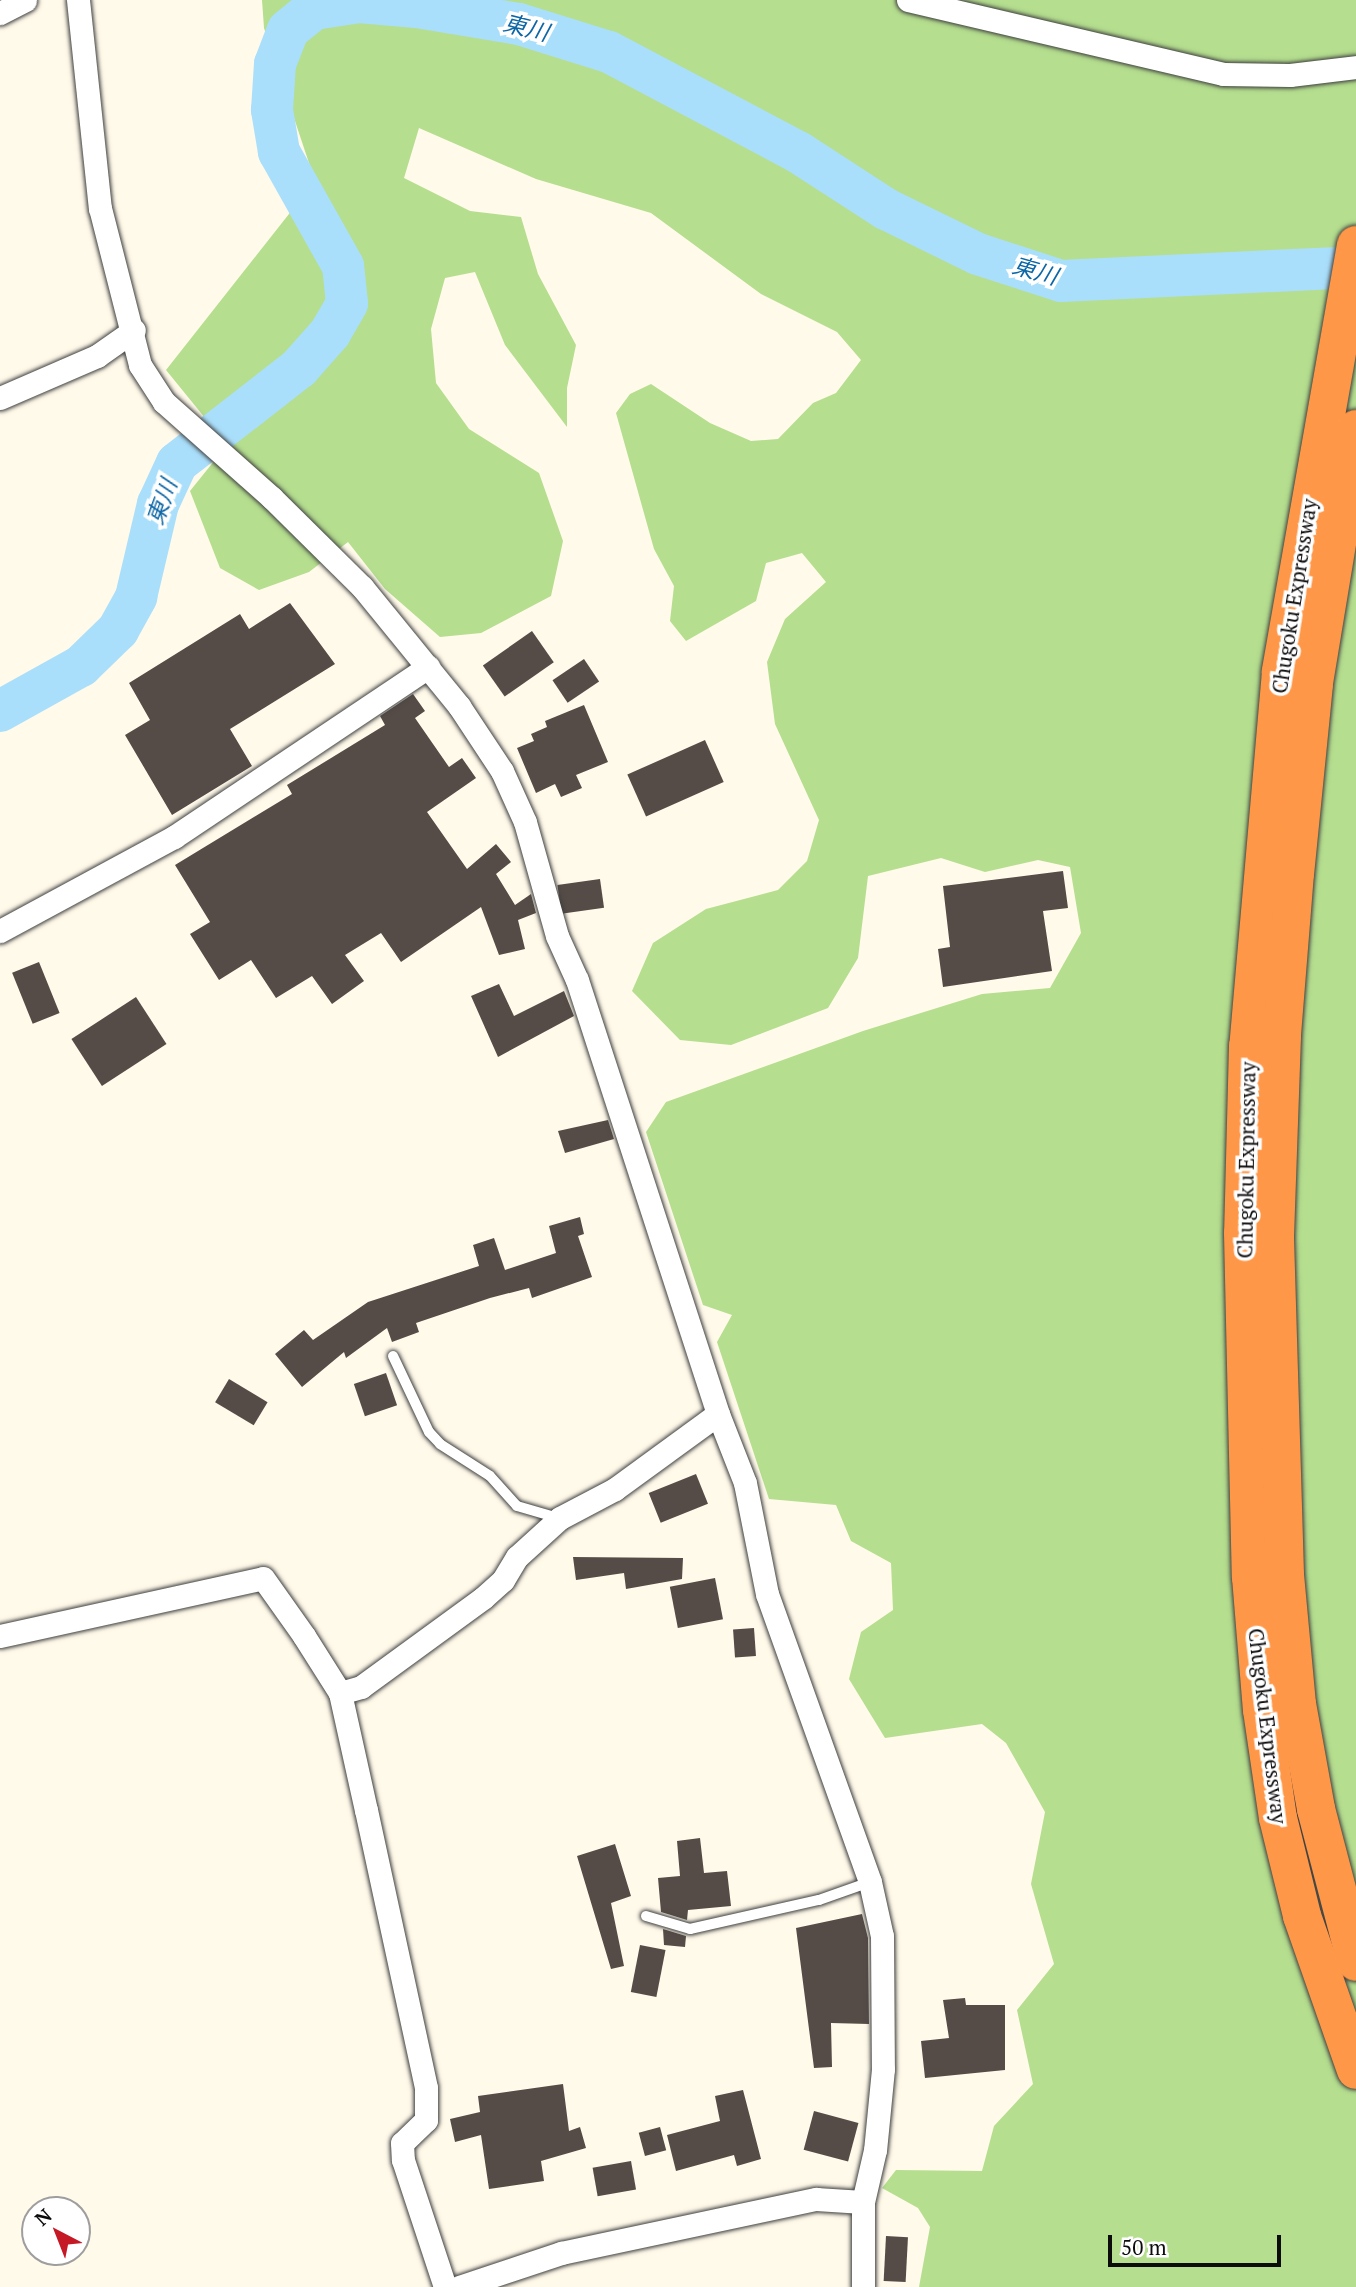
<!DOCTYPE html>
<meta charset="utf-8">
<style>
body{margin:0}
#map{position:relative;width:1356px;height:2287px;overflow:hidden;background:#fffaea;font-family:"PT Serif","Noto Sans JP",serif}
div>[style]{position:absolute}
.forest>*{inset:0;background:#b5de8f}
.river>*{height:42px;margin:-21px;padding:0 21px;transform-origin:21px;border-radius:21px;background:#aadffb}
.building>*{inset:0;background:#554c47;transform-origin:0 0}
.roads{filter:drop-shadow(0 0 2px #3f3f3f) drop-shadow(0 0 2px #3f3f3f)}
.lane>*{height:10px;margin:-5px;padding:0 5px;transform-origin:5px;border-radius:5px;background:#fff}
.street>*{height:23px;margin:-11.5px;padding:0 11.5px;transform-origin:11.5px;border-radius:11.5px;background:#fff}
.highway>*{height:38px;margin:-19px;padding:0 19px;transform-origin:19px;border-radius:19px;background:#ff9748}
span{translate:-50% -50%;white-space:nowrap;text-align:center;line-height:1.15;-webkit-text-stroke:7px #fff;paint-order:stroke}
.street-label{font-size:21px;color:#0c0c0c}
.water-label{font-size:23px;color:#0c67a6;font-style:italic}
.north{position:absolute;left:21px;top:2196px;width:70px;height:70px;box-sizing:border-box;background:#fff;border:2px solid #9e9e9e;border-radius:50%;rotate:318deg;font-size:19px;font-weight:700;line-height:28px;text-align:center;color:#0c0c0c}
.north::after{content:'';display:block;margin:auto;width:24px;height:32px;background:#c61926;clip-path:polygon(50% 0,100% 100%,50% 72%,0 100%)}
.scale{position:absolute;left:1108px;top:2235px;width:173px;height:32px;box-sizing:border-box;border:4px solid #0c0c0c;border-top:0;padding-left:9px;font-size:21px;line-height:24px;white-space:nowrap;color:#0c0c0c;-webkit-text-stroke:5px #fff;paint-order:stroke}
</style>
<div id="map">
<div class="forest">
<div style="clip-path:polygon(262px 0,1356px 0,1356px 2287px,919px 2287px,930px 2227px,918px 2208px,882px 2188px,896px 2170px,982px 2171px,994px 2126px,1033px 2084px,1017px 2010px,1054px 1964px,1031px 1884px,1045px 1812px,1006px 1743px,982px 1724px,885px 1738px,849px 1679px,861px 1632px,893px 1610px,891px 1563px,851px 1541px,836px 1505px,769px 1499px,717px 1342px,732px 1315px,703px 1305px,646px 1132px,666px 1102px,863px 1031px,982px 994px,1050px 988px,1081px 933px,1070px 867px,1038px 860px,985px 872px,941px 858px,868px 876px,858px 958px,828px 1008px,731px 1045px,680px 1040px,632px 991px,653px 943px,706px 909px,778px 890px,807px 861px,819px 820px,775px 724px,767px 662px,785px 619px,826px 582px,802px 553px,766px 563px,756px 601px,686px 641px,670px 621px,674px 586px,654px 549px,616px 413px,630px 394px,651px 384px,710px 423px,751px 441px,778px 439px,813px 403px,836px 393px,861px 360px,837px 332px,761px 294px,651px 213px,536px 179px,419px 128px,404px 178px,470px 211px,521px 217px,538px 274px,576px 345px,567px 388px,567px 427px,505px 345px,475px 272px,445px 278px,431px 329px,436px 383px,469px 429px,539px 473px,563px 541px,551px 596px,481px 633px,440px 637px,385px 589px,348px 542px,309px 572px,259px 590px,220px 568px,190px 491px,227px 445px,166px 370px,315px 181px,264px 28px)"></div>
</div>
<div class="river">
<div style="left:0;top:711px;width:93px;rotate:-29.1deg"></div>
<div style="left:81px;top:666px;width:52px;rotate:-44.2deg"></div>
<div style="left:118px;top:630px;width:38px;rotate:-61deg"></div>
<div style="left:136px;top:597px;width:96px;rotate:-76.7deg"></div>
<div style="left:158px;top:504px;width:45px;rotate:-65.1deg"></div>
<div style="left:177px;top:463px;width:155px;rotate:-37.9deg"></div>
<div style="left:299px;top:368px;width:47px;rotate:-48.5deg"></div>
<div style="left:330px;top:333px;width:34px;rotate:-60deg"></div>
<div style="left:347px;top:303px;width:37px;rotate:-96deg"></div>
<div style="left:343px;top:266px;width:131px;rotate:-119.3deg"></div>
<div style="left:279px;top:152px;width:43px;rotate:-99.5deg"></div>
<div style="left:272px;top:110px;width:46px;rotate:-86.3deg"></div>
<div style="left:275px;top:64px;width:36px;rotate:-69deg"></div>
<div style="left:288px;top:30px;width:33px;rotate:-39deg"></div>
<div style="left:314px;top:9px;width:46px;rotate:-8.8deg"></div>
<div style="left:359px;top:2px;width:58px;rotate:4.9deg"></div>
<div style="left:417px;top:7px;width:103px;rotate:9.5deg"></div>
<div style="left:519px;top:24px;width:94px;rotate:17.3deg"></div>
<div style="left:609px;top:52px;width:214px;rotate:27.9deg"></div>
<div style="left:798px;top:152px;width:105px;rotate:32.9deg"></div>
<div style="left:886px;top:209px;width:102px;rotate:26.1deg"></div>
<div style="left:978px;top:254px;width:87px;rotate:18deg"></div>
<div style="left:1061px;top:281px;width:295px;rotate:-2.7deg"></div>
</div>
<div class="building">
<div style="clip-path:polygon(290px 603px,335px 664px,230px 729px,252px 766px,172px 815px,125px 735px,150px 720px,129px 683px,240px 614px,249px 629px)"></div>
<div style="left:532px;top:631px;width:38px;height:60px;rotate:55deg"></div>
<div style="left:584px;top:659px;width:27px;height:38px;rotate:56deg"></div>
<div style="clip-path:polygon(413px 694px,425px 711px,415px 718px,449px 767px,462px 758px,476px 778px,427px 812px,467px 869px,496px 844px,511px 862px,496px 874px,515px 905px,531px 894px,536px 913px,518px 920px,525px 949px,499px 955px,481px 907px,401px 962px,381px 933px,345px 955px,364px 981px,332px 1004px,312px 976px,276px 998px,251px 960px,219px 980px,190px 934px,210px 922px,175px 865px,292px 794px,287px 785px,385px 725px,380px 716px)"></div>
<div style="clip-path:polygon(584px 705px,608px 762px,576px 775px,582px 788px,561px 797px,555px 784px,536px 793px,517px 748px,534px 741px,531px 734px,547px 727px,545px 721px)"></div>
<div style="left:705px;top:740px;width:46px;height:85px;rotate:66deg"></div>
<div style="clip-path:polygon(1063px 871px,1068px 908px,1043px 911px,1052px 971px,943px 987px,938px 949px,950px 947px,943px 886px)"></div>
<div style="left:600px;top:879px;width:29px;height:43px;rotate:82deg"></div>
<div style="left:39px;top:962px;width:55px;height:29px;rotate:68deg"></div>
<div style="clip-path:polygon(499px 984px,514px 1016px,564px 991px,574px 1016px,498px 1057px,471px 996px)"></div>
<div style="left:136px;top:997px;width:56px;height:77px;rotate:57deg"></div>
<div style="clip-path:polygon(608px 1120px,614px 1139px,565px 1153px,558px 1131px)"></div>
<div style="clip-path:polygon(580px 1217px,584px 1234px,578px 1236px,592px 1277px,532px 1298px,529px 1288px,490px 1298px,416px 1323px,419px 1332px,392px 1342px,387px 1328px,346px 1358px,344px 1352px,302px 1387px,275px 1354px,304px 1330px,313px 1340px,368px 1302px,479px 1266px,473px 1245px,494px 1238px,505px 1270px,556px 1253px,549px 1226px)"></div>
<div style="left:386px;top:1373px;width:34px;height:34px;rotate:71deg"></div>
<div style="left:229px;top:1379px;width:45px;height:27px;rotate:31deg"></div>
<div style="left:696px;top:1474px;width:32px;height:51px;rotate:68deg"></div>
<div style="clip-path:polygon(573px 1557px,683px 1558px,682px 1579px,626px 1589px,624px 1573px,576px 1580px)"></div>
<div style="left:715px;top:1578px;width:42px;height:46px;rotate:79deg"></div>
<div style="left:754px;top:1628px;width:28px;height:21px;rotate:86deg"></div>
<div style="clip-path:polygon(700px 1838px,704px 1873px,727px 1871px,731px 1906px,688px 1910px,687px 1920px,661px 1912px,658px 1878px,680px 1876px,677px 1841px)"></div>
<div style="clip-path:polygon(615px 1844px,631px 1896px,611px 1903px,624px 1966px,611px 1969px,577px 1856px)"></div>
<div style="clip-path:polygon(862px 1914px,868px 1938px,869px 2024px,831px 2023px,832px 2067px,814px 2068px,796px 1928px)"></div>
<div style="clip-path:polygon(663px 1929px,686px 1936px,685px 1947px,664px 1945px)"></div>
<div style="left:640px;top:1945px;width:26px;height:48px;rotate:11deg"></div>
<div style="clip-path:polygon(965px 1998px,966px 2005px,1005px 2005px,1005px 2070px,925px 2078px,921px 2041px,949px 2038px,943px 2000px)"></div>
<div style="clip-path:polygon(563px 2084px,569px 2131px,580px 2127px,586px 2148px,541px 2161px,544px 2181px,489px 2189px,481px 2135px,455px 2142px,450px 2119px,480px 2112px,478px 2096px)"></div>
<div style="clip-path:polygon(743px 2090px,761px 2159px,737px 2166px,734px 2155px,676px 2171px,667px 2135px,720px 2121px,715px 2096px)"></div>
<div style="left:814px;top:2111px;width:46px;height:40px;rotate:15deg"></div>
<div style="left:660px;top:2127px;width:24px;height:22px;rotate:75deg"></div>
<div style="left:631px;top:2161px;width:29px;height:39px;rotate:80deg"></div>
<div style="left:886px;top:2236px;width:22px;height:45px;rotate:3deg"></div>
</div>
<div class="roads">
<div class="lane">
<div style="left:393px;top:1356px;width:84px;rotate:64.7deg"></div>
<div style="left:429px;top:1432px;width:16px;rotate:47deg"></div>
<div style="left:440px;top:1444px;width:59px;rotate:32.6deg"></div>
<div style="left:490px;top:1476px;width:40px;rotate:48deg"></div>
<div style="left:517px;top:1506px;width:43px;rotate:16.3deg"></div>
<div style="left:646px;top:1916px;width:46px;rotate:16.5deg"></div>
<div style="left:690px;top:1929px;width:132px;rotate:-12.7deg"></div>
<div style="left:819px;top:1900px;width:54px;rotate:-19.4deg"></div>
</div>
<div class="street">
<div style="left:78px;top:0;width:209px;rotate:84deg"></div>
<div style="left:100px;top:208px;width:162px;rotate:75.7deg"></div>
<div style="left:140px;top:365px;width:44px;rotate:57deg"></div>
<div style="left:164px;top:402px;width:144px;rotate:41.6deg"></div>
<div style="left:272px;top:498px;width:127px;rotate:44.7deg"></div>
<div style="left:362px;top:587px;width:154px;rotate:50.8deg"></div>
<div style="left:459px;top:706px;width:78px;rotate:56.5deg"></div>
<div style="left:502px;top:771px;width:56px;rotate:65.7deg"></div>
<div style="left:525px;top:822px;width:118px;rotate:74.3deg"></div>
<div style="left:557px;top:936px;width:48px;rotate:65.6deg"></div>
<div style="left:577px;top:980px;width:456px;rotate:72deg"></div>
<div style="left:718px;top:1414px;width:74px;rotate:68.6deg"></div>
<div style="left:745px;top:1483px;width:113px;rotate:78.8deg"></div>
<div style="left:767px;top:1594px;width:306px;rotate:70.3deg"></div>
<div style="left:870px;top:1882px;width:55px;rotate:77.5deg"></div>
<div style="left:882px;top:1936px;width:133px;rotate:89.6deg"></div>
<div style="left:883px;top:2069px;width:81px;rotate:95.6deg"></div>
<div style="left:875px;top:2150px;width:53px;rotate:103deg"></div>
<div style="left:863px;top:2202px;width:85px;rotate:90deg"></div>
<div style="left:908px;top:0;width:324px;rotate:13.2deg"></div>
<div style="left:1223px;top:74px;width:67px;rotate:0.9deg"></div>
<div style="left:1290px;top:75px;width:66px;rotate:-6.9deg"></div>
<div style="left:0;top:13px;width:28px;rotate:-27deg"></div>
<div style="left:0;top:398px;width:106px;rotate:-23.4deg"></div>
<div style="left:97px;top:356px;width:45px;rotate:-35.1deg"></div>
<div style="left:0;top:931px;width:198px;rotate:-28.4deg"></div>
<div style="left:174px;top:837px;width:306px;rotate:-33.8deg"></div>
<div style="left:0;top:1636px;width:269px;rotate:-12.4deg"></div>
<div style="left:263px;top:1578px;width:71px;rotate:54.7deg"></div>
<div style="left:304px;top:1636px;width:67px;rotate:57.7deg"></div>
<div style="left:340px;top:1693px;width:120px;rotate:77.5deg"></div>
<div style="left:366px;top:1810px;width:284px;rotate:77.8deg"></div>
<div style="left:426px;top:2088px;width:32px;rotate:90deg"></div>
<div style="left:426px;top:2120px;width:33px;rotate:136deg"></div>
<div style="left:402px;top:2143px;width:17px;rotate:87deg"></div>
<div style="left:403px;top:2160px;width:134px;rotate:71.7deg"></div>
<div style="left:340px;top:1693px;width:22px;rotate:-16deg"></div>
<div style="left:361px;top:1687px;width:151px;rotate:-36.1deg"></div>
<div style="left:483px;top:1598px;width:27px;rotate:-42deg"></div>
<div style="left:503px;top:1580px;width:27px;rotate:-59deg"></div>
<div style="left:517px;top:1557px;width:58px;rotate:-42.2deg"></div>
<div style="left:560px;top:1518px;width:62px;rotate:-27.8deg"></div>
<div style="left:615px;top:1489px;width:127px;rotate:-36.1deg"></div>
<div style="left:459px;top:2287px;width:108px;rotate:-18.4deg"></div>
<div style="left:561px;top:2253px;width:261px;rotate:-12deg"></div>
<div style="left:816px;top:2199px;width:47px;rotate:3.7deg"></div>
</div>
<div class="highway">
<div style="left:1356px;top:245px;width:434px;rotate:100deg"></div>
<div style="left:1281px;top:672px;width:375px;rotate:95deg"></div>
<div style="left:1248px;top:1046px;width:187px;rotate:91.5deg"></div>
<div style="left:1243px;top:1233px;width:344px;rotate:88.7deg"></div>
<div style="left:1251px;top:1577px;width:133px;rotate:85.3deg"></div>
<div style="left:1262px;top:1710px;width:109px;rotate:81.6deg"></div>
<div style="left:1278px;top:1818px;width:101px;rotate:76.2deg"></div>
<div style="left:1302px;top:1916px;width:163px;rotate:70.7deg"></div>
<div style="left:1356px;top:429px;width:258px;rotate:99.4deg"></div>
<div style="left:1314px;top:684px;width:190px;rotate:95.7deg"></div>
<div style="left:1295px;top:873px;width:164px;rotate:94.6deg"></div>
<div style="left:1282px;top:1036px;width:202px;rotate:92deg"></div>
<div style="left:1275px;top:1238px;width:337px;rotate:88.3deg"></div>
<div style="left:1285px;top:1575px;width:130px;rotate:84.7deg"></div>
<div style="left:1297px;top:1704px;width:107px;rotate:79.7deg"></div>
<div style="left:1316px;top:1809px;width:158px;rotate:75.3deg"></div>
</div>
</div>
<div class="street-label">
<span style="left:1294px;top:596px;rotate:-81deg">Chugoku Expressway</span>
<span style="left:1246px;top:1160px;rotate:-89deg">Chugoku Expressway</span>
<span style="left:1268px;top:1726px;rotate:83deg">Chugoku Expressway</span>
</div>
<div class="water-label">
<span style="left:526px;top:28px;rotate:14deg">東川</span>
<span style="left:1035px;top:271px;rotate:16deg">東川</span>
<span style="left:162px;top:502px;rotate:-70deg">東川</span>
</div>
<div class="north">N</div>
<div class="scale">50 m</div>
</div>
